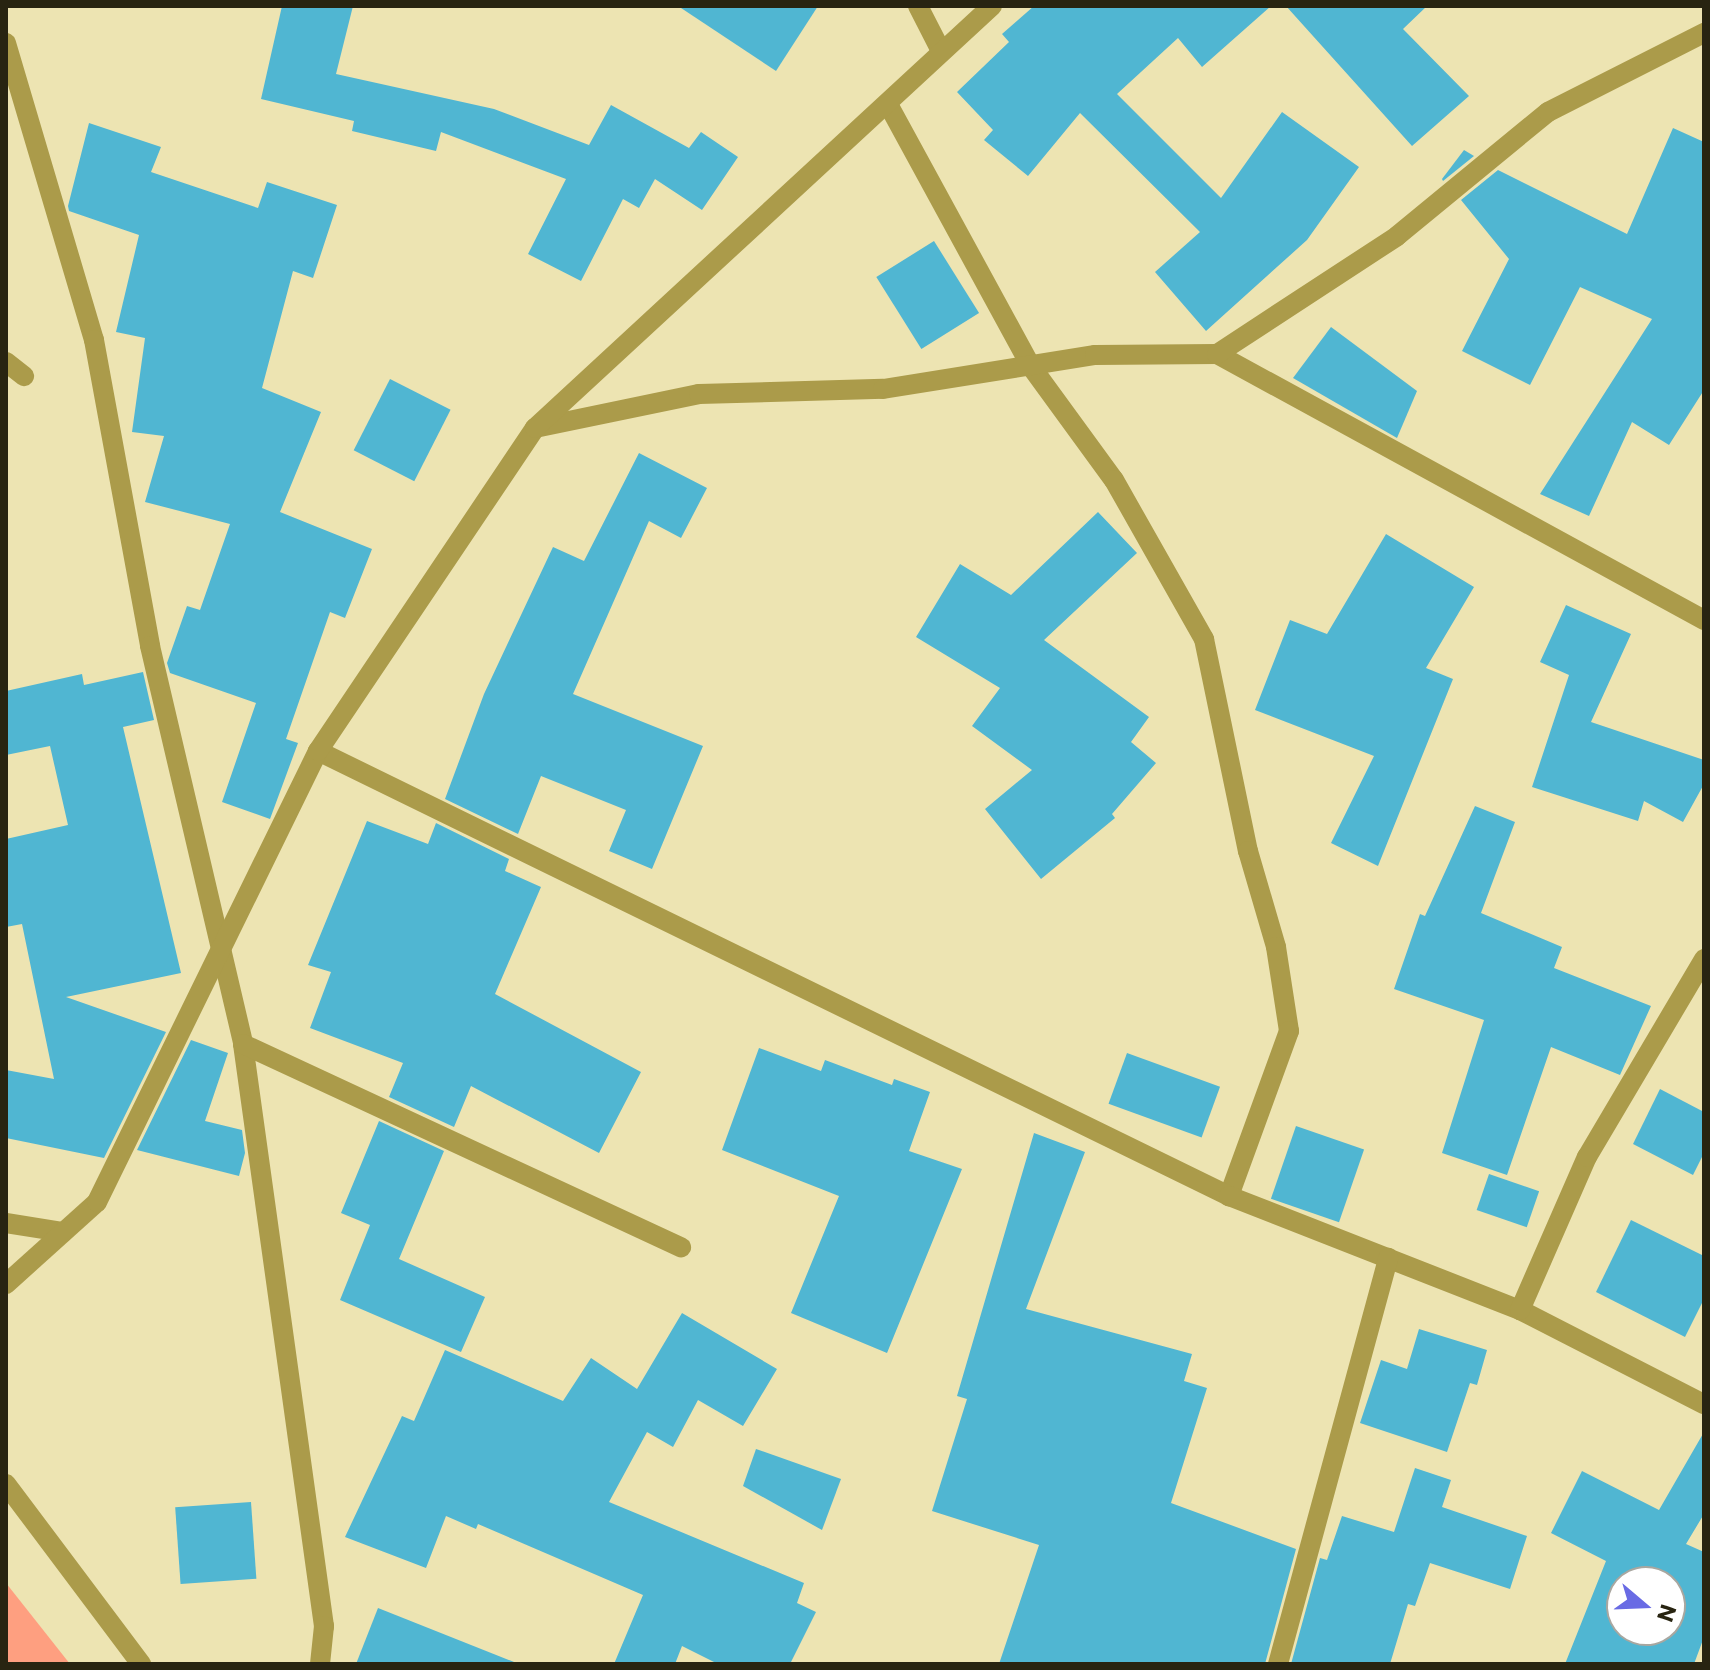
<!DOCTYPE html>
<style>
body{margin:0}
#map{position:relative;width:1710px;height:1670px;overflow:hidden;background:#ede4b2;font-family:Commissioner,sans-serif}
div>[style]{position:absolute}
.green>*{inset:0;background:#fe9f80}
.building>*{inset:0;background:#50b6d2;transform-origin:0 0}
.minor>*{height:20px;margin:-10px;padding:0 10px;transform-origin:10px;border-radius:10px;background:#ab9b4a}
span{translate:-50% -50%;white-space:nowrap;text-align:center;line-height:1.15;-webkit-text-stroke:7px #fff;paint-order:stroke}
.frame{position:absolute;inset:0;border:8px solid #282411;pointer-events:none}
.north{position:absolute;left:1606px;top:1566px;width:80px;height:80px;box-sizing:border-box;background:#fff;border:2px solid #a9a7a0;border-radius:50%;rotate:109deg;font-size:22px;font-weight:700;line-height:32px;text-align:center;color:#282411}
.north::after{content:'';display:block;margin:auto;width:28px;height:36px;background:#696be4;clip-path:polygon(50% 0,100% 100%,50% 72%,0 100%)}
</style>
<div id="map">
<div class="green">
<div style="clip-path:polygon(6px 1583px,70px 1664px,6px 1664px)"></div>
</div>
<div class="building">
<div style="clip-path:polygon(282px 6px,353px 6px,336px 74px,494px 109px,589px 145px,611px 105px,689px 148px,701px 132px,738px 157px,702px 210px,655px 179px,639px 208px,623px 199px,581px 281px,528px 254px,566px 179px,441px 132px,436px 151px,352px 131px,354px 121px,261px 99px)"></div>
<div style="clip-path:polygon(678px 6px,818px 6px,776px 71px)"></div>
<div style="clip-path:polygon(1034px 6px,1271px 6px,1202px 67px,1178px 38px,1117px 94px,1221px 198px,1282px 112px,1359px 167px,1307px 240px,1206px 331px,1155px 272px,1200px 232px,1080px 113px,1028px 176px,984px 140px,993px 130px,957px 92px,1009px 42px,1002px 34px)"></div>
<div style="clip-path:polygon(1286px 6px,1427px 6px,1403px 29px,1469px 96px,1412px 146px)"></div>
<div style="clip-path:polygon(89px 123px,161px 147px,151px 172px,258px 208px,267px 182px,337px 205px,313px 278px,293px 271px,262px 388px,321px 412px,280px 512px,372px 549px,345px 618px,330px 612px,286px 739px,298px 743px,270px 819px,222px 802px,256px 703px,170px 673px,167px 663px,187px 606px,200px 610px,230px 524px,145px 502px,164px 436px,132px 432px,145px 338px,116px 332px,139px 235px,69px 211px,68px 206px)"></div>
<div style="clip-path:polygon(1673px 128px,1704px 142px,1704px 390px,1669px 445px,1632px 422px,1589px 516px,1540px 494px,1652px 319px,1580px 287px,1530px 385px,1462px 351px,1509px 259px,1461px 200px,1498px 170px,1627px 234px)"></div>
<div style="clip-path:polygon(1464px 150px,1474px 156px,1443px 181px,1442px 179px)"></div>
<div style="left:934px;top:241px;width:85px;height:68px;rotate:58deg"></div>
<div style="clip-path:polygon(1331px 327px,1417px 391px,1397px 438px,1293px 378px)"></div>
<div style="left:390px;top:379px;width:68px;height:80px;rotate:27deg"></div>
<div style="clip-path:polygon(639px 453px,707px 488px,681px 538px,649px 521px,573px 694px,703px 746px,652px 869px,609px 851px,626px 810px,541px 776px,518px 834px,445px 799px,484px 694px,553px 547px,584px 561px)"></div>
<div style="clip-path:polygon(1098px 512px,1137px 553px,1044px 640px,1149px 717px,1131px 742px,1156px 763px,1112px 814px,1115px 818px,1041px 879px,985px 809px,1032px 770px,972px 726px,1000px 688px,916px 637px,960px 564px,1011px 595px)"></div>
<div style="clip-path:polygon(1386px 534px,1474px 587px,1426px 668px,1453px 679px,1378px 866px,1331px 843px,1374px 756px,1255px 710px,1290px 620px,1327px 634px)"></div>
<div style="clip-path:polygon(1566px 605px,1631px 634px,1591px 722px,1704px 760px,1704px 784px,1683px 822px,1644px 801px,1638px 821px,1532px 787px,1569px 675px,1540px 662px)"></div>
<div style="clip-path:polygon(143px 672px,154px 720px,123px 727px,181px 973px,66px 997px,166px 1032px,104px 1158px,6px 1138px,6px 1070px,54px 1079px,22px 924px,6px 927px,6px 839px,68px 825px,50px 746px,6px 755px,6px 691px,82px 674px,84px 685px)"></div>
<div style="clip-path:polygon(1475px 806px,1515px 822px,1481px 913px,1562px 947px,1554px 968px,1651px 1006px,1620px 1075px,1551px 1047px,1507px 1175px,1442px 1153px,1484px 1020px,1394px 989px,1420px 914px,1425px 916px)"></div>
<div style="clip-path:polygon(367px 821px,428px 844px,436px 823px,509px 859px,505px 871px,541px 887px,495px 994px,641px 1072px,599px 1153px,471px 1086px,454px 1127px,389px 1097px,403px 1063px,310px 1028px,331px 972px,308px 965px)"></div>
<div style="clip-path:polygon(191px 1040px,228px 1053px,205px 1121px,242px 1130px,245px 1153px,239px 1176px,137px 1150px)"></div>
<div style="clip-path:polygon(759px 1048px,821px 1071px,825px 1060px,892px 1085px,894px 1079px,930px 1092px,909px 1151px,962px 1169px,887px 1353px,791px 1313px,839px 1196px,722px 1150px)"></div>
<div style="left:1127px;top:1053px;width:99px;height:54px;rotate:20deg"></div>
<div style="clip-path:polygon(1660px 1089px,1704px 1112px,1704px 1153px,1693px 1175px,1633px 1144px)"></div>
<div style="clip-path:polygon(379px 1121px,444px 1151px,399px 1259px,485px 1297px,461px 1352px,340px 1300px,370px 1225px,341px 1213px)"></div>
<div style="left:1296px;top:1126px;width:72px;height:77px;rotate:19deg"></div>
<div style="clip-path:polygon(1034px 1133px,1085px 1152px,1026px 1309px,1192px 1354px,1184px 1381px,1207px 1388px,1171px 1503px,1296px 1549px,1265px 1664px,999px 1664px,1039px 1545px,932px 1511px,967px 1399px,957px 1396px)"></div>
<div style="left:1489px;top:1174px;width:53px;height:38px;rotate:19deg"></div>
<div style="clip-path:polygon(1631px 1220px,1704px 1256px,1704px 1299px,1685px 1337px,1596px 1292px)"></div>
<div style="clip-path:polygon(682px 1313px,777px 1369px,743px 1426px,698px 1400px,673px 1447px,647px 1432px,609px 1502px,804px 1583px,797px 1603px,816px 1612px,790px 1664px,718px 1664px,682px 1646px,675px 1664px,614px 1664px,643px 1595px,478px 1524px,476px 1529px,446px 1516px,426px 1568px,345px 1537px,402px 1416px,414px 1421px,445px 1350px,563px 1401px,591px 1358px,637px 1389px)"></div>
<div style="clip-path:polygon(1419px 1329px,1487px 1350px,1477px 1385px,1470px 1383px,1447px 1452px,1360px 1423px,1381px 1360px,1407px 1369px)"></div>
<div style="clip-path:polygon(evenodd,1704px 1432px,1704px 1514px,1686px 1544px,1704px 1552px,1704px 1637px,1694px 1664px,1565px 1664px,1606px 1561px,1551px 1533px,1582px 1471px,1659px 1510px,1704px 1432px,1622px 1582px,1670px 1582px,1670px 1630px,1622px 1630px,1622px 1582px)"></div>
<div style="clip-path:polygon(756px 1449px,841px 1479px,822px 1530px,743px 1486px)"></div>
<div style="clip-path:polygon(1415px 1468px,1451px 1480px,1442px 1507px,1527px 1536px,1510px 1589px,1430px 1563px,1415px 1606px,1408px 1604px,1390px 1664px,1291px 1664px,1320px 1558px,1327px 1560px,1342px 1516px,1394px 1532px)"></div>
<div style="left:251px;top:1502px;width:77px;height:76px;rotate:86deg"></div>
<div style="clip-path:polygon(378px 1608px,514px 1662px,514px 1664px,356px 1664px)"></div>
</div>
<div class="minor">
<div style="left:918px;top:6px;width:51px;rotate:62.9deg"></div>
<div style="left:6px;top:43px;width:310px;rotate:73.5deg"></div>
<div style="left:94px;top:340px;width:311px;rotate:79.6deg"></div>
<div style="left:150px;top:646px;width:409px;rotate:76.8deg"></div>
<div style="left:243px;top:1044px;width:588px;rotate:82.08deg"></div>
<div style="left:324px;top:1626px;width:38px;rotate:96deg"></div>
<div style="left:889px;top:106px;width:295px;rotate:61.4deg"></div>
<div style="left:1030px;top:365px;width:142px;rotate:53.9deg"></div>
<div style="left:1114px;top:480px;width:183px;rotate:60.5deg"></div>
<div style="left:1204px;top:639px;width:217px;rotate:78.3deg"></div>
<div style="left:1248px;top:851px;width:100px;rotate:73.7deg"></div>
<div style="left:1276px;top:947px;width:85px;rotate:81.2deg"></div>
<div style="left:1289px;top:1031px;width:176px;rotate:110deg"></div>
<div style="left:1217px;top:354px;width:555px;rotate:28.64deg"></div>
<div style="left:6px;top:362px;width:23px;rotate:38deg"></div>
<div style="left:535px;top:428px;width:167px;rotate:-11.7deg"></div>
<div style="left:699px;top:394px;width:184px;rotate:-1.6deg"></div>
<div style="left:883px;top:389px;width:215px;rotate:-9.1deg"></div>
<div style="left:1095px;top:355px;width:122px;rotate:-0.5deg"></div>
<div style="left:1217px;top:354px;width:215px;rotate:-33.2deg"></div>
<div style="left:1397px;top:236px;width:195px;rotate:-39.4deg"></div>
<div style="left:1548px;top:112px;width:175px;rotate:-26.9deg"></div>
<div style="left:318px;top:751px;width:1014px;rotate:26.03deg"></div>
<div style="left:1229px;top:1196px;width:313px;rotate:21.4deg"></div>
<div style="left:1520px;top:1310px;width:207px;rotate:27.1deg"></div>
<div style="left:243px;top:1044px;width:483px;rotate:24.9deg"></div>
<div style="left:6px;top:1223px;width:58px;rotate:9deg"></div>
<div style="left:6px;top:1284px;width:122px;rotate:-42deg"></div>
<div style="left:97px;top:1202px;width:502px;rotate:-63.89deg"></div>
<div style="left:318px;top:751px;width:389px;rotate:-56.1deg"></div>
<div style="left:535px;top:428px;width:622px;rotate:-42.72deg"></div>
<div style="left:1520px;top:1310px;width:167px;rotate:-66.4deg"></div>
<div style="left:1587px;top:1157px;width:230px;rotate:-59.4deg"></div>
<div style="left:6px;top:1484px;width:225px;rotate:53.1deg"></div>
<div style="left:1278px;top:1664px;width:421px;rotate:-74.8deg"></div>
</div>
<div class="frame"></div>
<div class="north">N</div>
</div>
